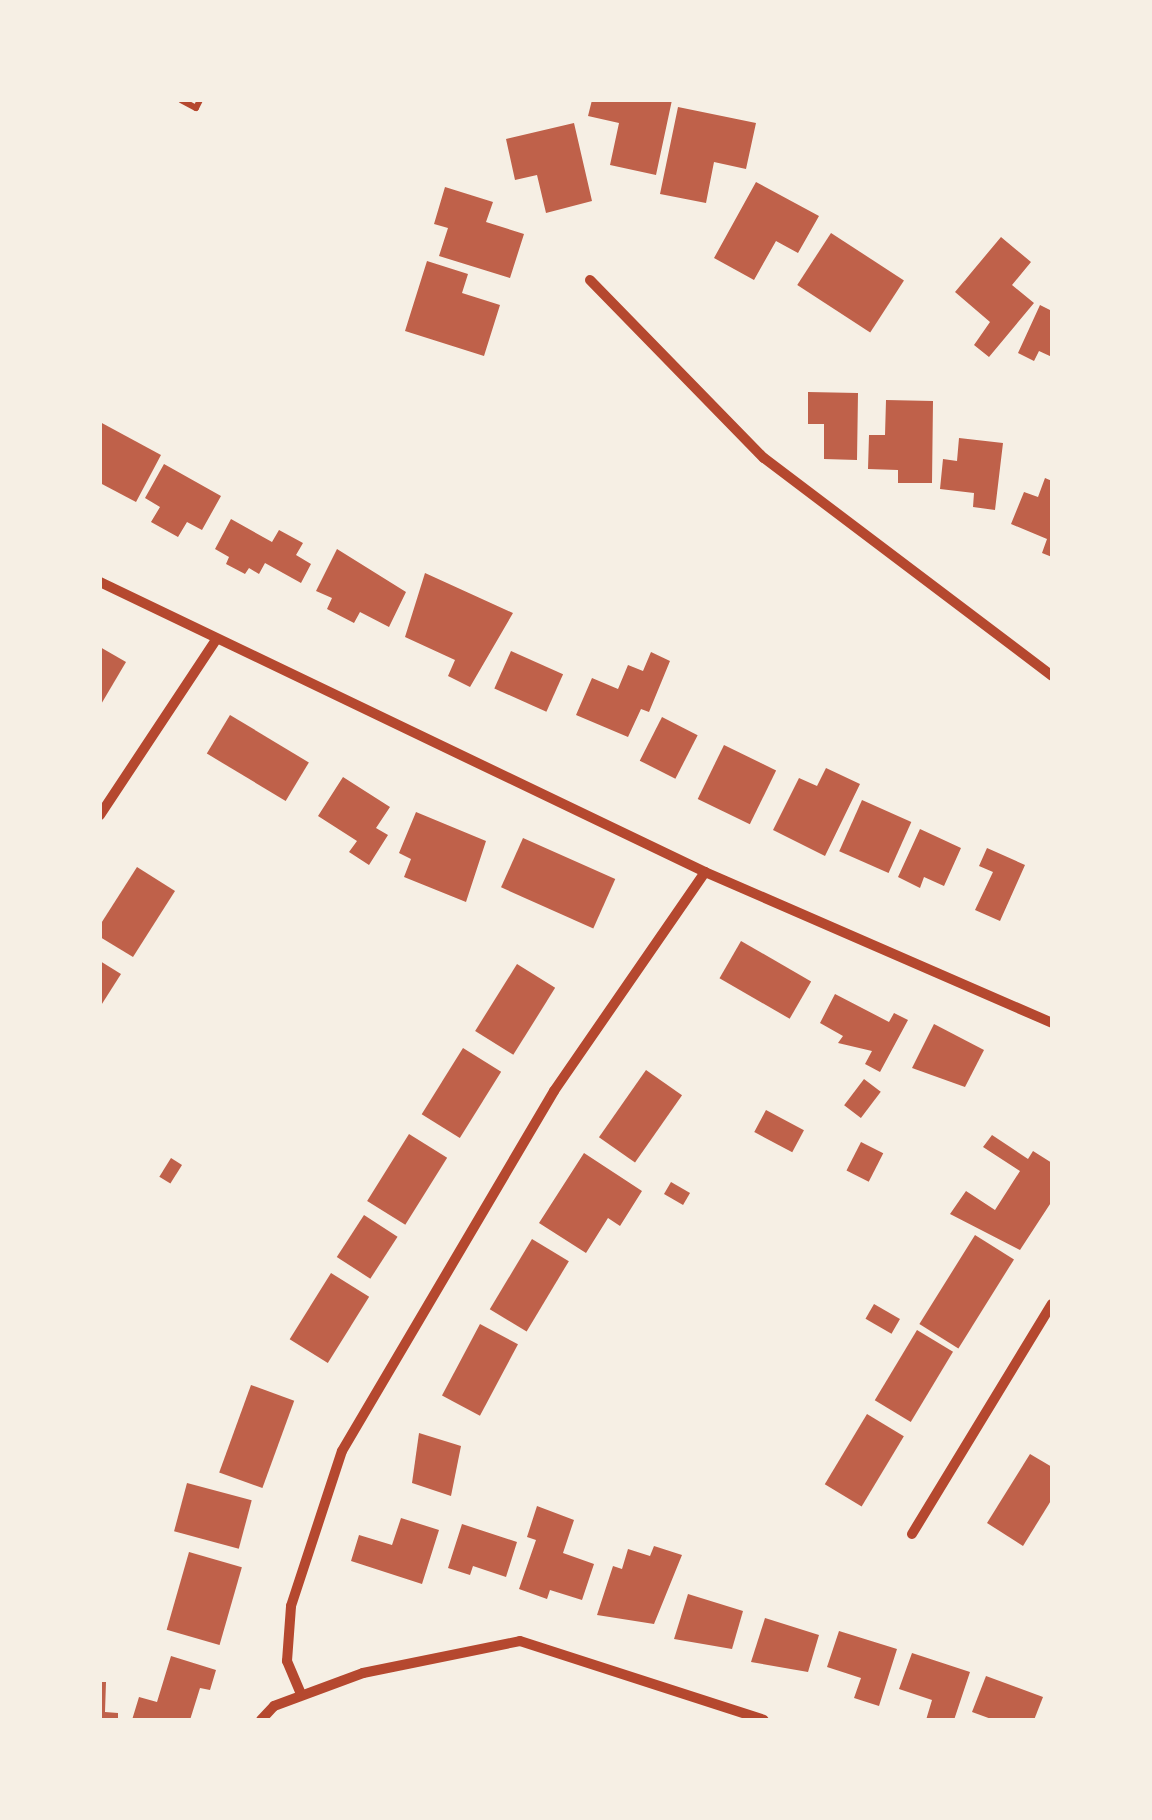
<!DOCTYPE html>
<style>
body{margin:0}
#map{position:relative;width:1152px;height:1820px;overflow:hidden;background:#f6efe4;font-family:Overpass,sans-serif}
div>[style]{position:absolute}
.building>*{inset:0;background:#bf614a;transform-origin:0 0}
.path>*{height:6px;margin:-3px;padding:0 3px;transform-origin:3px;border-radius:3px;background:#b5482f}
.minor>*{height:10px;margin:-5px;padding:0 5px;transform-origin:5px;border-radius:5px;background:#b5482f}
span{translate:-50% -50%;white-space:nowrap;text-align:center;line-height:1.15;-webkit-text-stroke:9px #f6efe4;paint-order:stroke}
.frame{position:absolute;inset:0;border:102px solid #f6efe4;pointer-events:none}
</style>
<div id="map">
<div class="building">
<div style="clip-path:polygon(592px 100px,672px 100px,656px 175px,610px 165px,619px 123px,588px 116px)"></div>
<div style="clip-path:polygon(678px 107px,756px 123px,746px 169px,714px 162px,706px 203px,660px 194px)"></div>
<div style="clip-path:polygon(574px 123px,592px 201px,546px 213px,537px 175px,515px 180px,506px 139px)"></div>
<div style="clip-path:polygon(756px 182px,819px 216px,798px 253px,776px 241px,754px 280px,714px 258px)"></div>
<div style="clip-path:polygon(445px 187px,493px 202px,486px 222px,524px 234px,510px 278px,439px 256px,448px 228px,434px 224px)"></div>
<div style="left:831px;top:233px;width:87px;height:62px;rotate:33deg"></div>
<div style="clip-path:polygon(1001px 237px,1031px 262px,1012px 285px,1034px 303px,989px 357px,974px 345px,990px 322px,955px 292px)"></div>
<div style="clip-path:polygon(427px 261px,468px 274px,462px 293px,500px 305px,484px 356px,405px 331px)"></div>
<div style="clip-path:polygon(1040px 305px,1052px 311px,1052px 357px,1039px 351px,1034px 361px,1018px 353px)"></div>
<div style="clip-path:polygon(808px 392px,858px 393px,857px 460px,824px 459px,824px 424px,808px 424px)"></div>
<div style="clip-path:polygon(886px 400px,933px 401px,932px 483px,898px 483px,898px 470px,868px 469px,869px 435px,885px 435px)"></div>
<div style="clip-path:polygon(100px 422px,161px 455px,136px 502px,100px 483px)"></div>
<div style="clip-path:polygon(959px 438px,1003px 443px,995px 510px,973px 507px,974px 493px,940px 489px,943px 459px,957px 461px)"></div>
<div style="clip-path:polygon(164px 464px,221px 496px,202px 530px,187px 522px,178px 537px,151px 522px,160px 507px,145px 498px)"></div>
<div style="clip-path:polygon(1045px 478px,1052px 481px,1052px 557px,1042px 553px,1047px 539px,1011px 524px,1024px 492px,1038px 497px)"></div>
<div style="clip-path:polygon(231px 519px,272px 542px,279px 530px,303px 543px,296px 555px,311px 564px,301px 583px,265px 563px,259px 574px,249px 568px,245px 574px,226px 564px,229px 557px,215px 549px)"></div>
<div style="clip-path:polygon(337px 549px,406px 592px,389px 627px,360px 612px,354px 623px,327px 609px,332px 598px,316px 591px)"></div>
<div style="clip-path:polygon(425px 573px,513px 613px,470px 687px,448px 676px,455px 660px,405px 637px)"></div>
<div style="clip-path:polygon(100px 647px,126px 662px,100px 706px)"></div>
<div style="left:511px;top:651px;width:57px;height:41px;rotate:24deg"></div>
<div style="clip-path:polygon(651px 652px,670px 661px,649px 712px,641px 709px,628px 737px,576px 715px,592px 678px,618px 689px,628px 665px,643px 671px)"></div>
<div style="left:230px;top:715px;width:92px;height:45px;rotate:31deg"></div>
<div style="left:662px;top:717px;width:40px;height:49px;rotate:27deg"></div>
<div style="left:724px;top:745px;width:58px;height:60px;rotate:26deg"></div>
<div style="clip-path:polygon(826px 768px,860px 784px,825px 856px,773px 830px,799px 778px,817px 786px)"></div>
<div style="clip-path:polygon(343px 777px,390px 807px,376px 828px,388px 835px,369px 865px,349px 852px,357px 841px,318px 816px)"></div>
<div style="left:862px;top:800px;width:54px;height:56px;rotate:24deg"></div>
<div style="clip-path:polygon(416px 812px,486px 841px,466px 902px,404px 877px,411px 859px,399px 853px)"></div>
<div style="clip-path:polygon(920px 829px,961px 848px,944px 886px,924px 877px,920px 888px,898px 877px)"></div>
<div style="left:523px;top:838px;width:101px;height:54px;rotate:24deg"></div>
<div style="clip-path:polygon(987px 848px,1025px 865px,1000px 921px,975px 910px,993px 872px,979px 866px)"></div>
<div style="clip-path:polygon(137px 867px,175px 891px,133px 957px,100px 937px,100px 925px)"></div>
<div style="left:741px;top:941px;width:81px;height:43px;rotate:30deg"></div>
<div style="clip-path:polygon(100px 961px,121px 974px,100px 1007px)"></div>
<div style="left:517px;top:964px;width:45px;height:79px;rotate:32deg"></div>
<div style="clip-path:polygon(835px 994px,889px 1022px,894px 1013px,908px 1020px,880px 1072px,865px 1064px,872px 1051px,838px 1043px,843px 1036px,820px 1023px)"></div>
<div style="clip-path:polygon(934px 1024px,984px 1050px,965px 1087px,912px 1068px)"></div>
<div style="left:463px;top:1048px;width:45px;height:78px;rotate:32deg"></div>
<div style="left:646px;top:1070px;width:44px;height:82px;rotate:35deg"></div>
<div style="left:864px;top:1079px;width:21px;height:33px;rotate:37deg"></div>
<div style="left:766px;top:1110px;width:43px;height:25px;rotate:28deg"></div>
<div style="left:409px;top:1134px;width:45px;height:79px;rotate:32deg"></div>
<div style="clip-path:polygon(992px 1135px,1028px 1159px,1033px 1151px,1052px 1163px,1052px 1201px,1020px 1250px,950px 1214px,966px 1191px,995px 1210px,1020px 1171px,983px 1147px)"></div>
<div style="left:861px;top:1142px;width:25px;height:32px;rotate:27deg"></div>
<div style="clip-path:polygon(584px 1153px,642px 1191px,620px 1226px,608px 1218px,586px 1253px,539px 1223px)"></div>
<div style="left:171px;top:1158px;width:13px;height:22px;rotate:32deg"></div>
<div style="left:671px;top:1182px;width:22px;height:14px;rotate:30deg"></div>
<div style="left:364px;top:1215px;width:40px;height:50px;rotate:33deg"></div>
<div style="left:975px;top:1235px;width:46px;height:105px;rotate:32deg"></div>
<div style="left:532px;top:1239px;width:43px;height:82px;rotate:31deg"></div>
<div style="left:331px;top:1273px;width:45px;height:78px;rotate:32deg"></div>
<div style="left:874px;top:1304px;width:30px;height:17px;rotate:30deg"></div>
<div style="left:480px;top:1324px;width:43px;height:81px;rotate:28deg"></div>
<div style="left:917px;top:1330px;width:42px;height:82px;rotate:31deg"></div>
<div style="left:251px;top:1385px;width:46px;height:93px;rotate:20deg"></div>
<div style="left:867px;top:1414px;width:43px;height:82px;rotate:31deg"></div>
<div style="clip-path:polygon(419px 1433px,461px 1446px,451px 1496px,412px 1483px)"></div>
<div style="clip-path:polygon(1030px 1454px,1052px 1467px,1052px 1499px,1023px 1546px,987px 1523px)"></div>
<div style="left:187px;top:1483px;width:67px;height:50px;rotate:15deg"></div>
<div style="clip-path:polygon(537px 1506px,574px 1520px,563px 1553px,594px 1564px,582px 1600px,550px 1590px,547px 1599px,519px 1589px,536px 1540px,527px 1537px)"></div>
<div style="clip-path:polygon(401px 1518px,439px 1530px,422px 1584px,351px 1561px,359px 1535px,392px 1545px)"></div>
<div style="clip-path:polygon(462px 1524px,517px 1542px,506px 1577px,473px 1566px,470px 1575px,448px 1568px)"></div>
<div style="clip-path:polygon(654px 1546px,682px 1555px,654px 1624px,597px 1615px,613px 1566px,622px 1569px,628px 1549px,650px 1556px)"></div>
<div style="left:189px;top:1552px;width:55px;height:81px;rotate:16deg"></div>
<div style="clip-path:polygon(688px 1594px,743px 1611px,732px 1649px,674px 1639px)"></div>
<div style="clip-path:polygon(765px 1618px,819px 1635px,808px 1672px,751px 1662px)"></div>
<div style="clip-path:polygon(839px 1631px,897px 1649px,879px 1706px,854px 1698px,861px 1678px,827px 1667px)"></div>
<div style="clip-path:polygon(912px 1653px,970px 1672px,954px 1720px,926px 1720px,932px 1700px,899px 1689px)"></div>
<div style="clip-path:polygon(171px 1656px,216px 1670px,210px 1690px,200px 1688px,190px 1720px,132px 1720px,139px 1697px,157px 1702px)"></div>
<div style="clip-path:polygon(986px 1676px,1043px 1697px,1034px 1720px,994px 1720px,972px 1712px)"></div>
<div style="clip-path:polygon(100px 1682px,106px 1682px,105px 1712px,118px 1713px,118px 1720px,100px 1720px)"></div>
</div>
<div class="path">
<div style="left:181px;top:100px;width:17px;rotate:28deg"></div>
<div style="left:196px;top:108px;width:9px;rotate:-63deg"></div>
</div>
<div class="minor">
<div style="left:590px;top:280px;width:249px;rotate:45.7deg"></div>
<div style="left:764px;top:458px;width:361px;rotate:37.1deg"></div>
<div style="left:100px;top:582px;width:671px;rotate:25.61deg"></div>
<div style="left:705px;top:872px;width:378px;rotate:23.5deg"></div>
<div style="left:100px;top:815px;width:209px;rotate:-56.5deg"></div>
<div style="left:912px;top:1534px;width:269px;rotate:-58.7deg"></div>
<div style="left:301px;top:1694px;width:36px;rotate:-113deg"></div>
<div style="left:287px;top:1661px;width:55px;rotate:-85.8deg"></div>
<div style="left:291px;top:1606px;width:163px;rotate:-71.8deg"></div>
<div style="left:342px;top:1451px;width:418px;rotate:-59.5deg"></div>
<div style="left:554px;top:1091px;width:266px;rotate:-55.4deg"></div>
<div style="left:261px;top:1720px;width:19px;rotate:-47deg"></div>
<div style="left:274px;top:1706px;width:95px;rotate:-20.3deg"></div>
<div style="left:363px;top:1673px;width:160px;rotate:-11.5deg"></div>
<div style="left:520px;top:1641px;width:256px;rotate:17.9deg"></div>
</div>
<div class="frame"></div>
</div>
